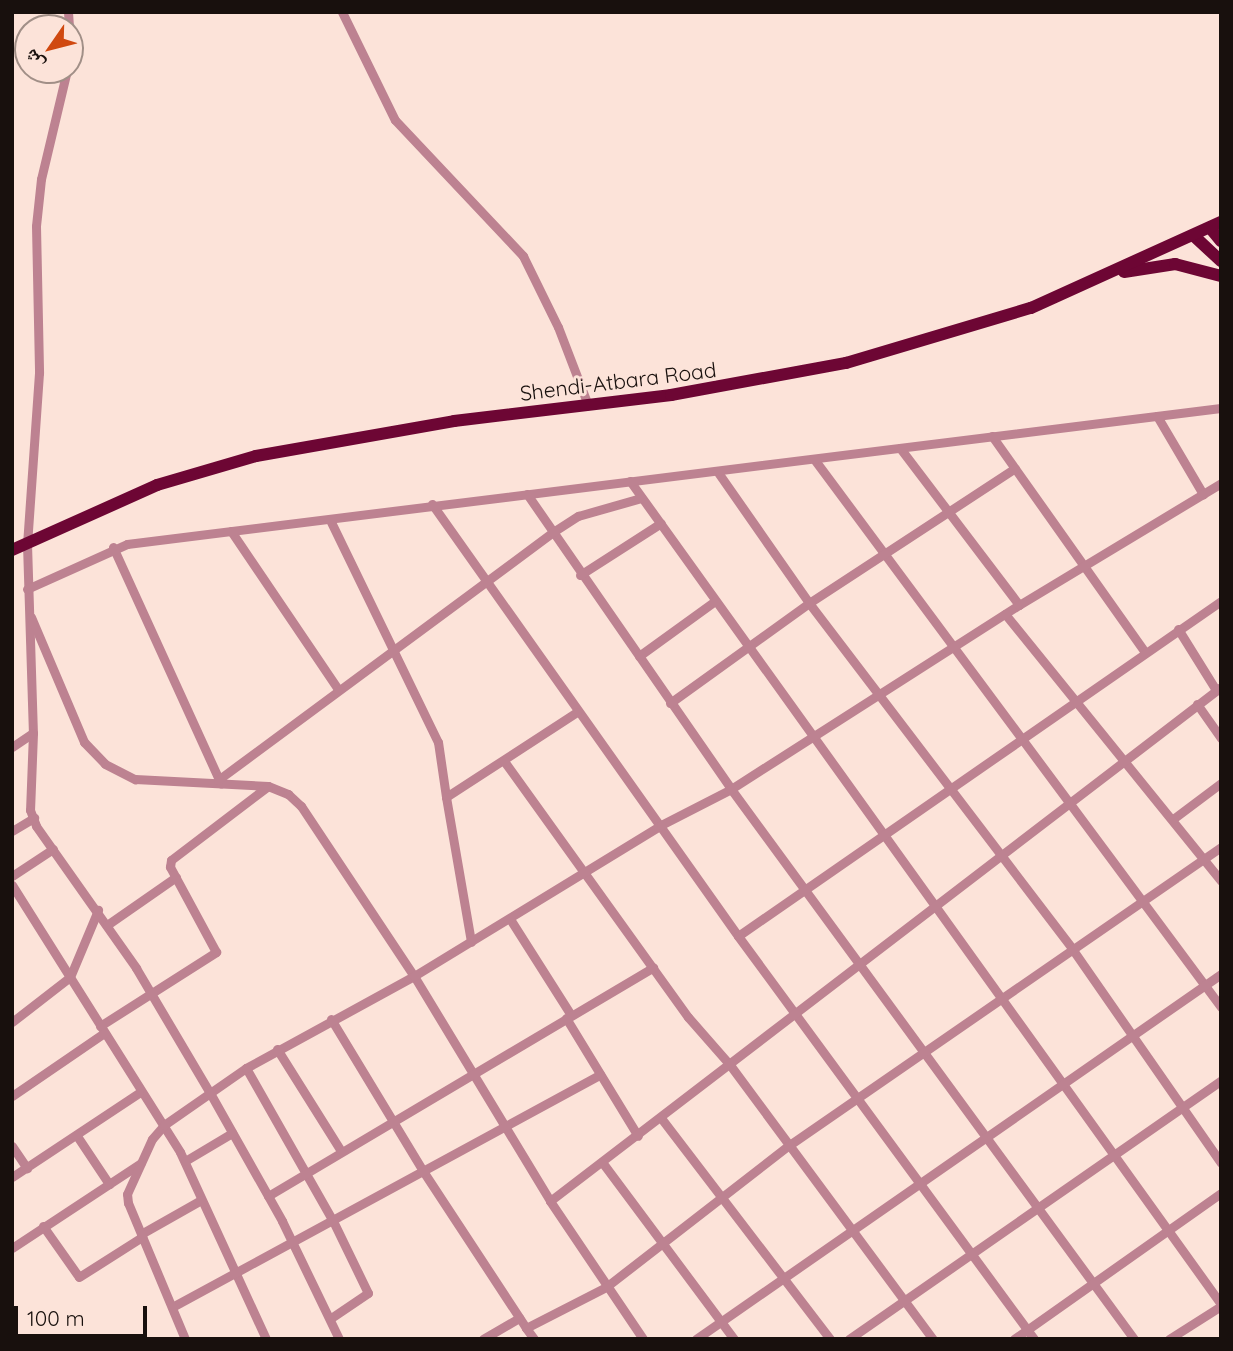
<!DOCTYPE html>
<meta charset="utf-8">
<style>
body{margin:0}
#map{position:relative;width:1233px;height:1351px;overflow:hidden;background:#fce3d9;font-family:Quicksand,"Noto Naskh Arabic",sans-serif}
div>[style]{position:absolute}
.minor>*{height:9px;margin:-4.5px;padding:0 4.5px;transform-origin:4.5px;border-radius:4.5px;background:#bd8291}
.highway>*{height:12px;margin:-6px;padding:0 6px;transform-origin:6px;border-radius:6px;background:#6d0634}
span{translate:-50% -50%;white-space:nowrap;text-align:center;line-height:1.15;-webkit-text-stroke:6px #fce3d9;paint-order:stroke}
.street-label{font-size:21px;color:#18100d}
.frame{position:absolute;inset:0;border:14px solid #18100d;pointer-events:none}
.north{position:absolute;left:14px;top:14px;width:70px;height:70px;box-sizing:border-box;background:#fce3d9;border:2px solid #a18f87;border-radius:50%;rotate:235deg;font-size:19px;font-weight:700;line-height:28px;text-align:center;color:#18100d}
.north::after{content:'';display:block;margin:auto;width:24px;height:32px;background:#d04910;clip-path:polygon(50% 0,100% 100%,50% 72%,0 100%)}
.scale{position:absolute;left:14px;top:1306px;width:133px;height:32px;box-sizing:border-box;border:4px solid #18100d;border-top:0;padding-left:9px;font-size:21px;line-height:24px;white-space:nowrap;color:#18100d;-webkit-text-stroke:5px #fce3d9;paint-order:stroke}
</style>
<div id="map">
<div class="minor">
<div style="left:68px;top:12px;width:27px;rotate:86deg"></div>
<div style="left:342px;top:12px;width:120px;rotate:63.9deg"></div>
<div style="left:395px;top:120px;width:187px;rotate:46.7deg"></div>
<div style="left:523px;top:256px;width:79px;rotate:63.8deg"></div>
<div style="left:558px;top:327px;width:84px;rotate:69deg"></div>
<div style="left:67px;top:70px;width:112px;rotate:103.4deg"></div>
<div style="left:41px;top:179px;width:47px;rotate:96.1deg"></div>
<div style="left:36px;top:226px;width:147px;rotate:88.8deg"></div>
<div style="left:39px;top:373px;width:171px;rotate:94deg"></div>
<div style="left:27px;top:544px;width:189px;rotate:88.2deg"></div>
<div style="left:33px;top:733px;width:77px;rotate:92.2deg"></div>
<div style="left:30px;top:810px;width:17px;rotate:69deg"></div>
<div style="left:36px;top:826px;width:174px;rotate:54.8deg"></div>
<div style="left:136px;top:968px;width:145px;rotate:59.4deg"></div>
<div style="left:210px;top:1093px;width:147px;rotate:60.6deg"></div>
<div style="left:282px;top:1221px;width:131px;rotate:64.2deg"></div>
<div style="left:1157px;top:416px;width:91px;rotate:59.5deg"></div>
<div style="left:992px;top:436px;width:265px;rotate:54.7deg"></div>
<div style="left:900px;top:448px;width:197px;rotate:52.8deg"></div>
<div style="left:814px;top:459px;width:683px;rotate:53.4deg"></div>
<div style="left:717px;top:471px;width:161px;rotate:55.1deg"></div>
<div style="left:809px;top:603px;width:436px;rotate:52.7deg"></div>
<div style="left:1073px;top:950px;width:259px;rotate:55.2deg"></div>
<div style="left:630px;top:481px;width:1013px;rotate:54.32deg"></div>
<div style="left:527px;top:494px;width:359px;rotate:55.3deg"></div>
<div style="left:731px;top:789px;width:682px;rotate:53.77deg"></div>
<div style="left:432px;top:504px;width:529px;rotate:54.69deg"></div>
<div style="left:738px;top:936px;width:500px;rotate:53.7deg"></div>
<div style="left:331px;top:522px;width:245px;rotate:64.1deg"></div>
<div style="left:438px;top:742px;width:56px;rotate:81.7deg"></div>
<div style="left:446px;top:797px;width:156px;rotate:-33deg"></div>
<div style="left:231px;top:531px;width:191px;rotate:55.9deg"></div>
<div style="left:113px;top:547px;width:260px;rotate:65.5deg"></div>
<div style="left:580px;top:575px;width:96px;rotate:-32.7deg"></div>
<div style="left:27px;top:589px;width:110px;rotate:-24.2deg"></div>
<div style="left:127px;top:544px;width:1102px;rotate:-7.09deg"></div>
<div style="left:1005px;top:614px;width:343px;rotate:51deg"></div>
<div style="left:31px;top:617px;width:136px;rotate:67deg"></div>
<div style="left:84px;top:742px;width:30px;rotate:46deg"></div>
<div style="left:105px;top:764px;width:34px;rotate:27deg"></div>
<div style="left:135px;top:779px;width:133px;rotate:3deg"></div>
<div style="left:268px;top:786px;width:22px;rotate:22deg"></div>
<div style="left:288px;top:794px;width:18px;rotate:43deg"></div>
<div style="left:301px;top:806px;width:204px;rotate:56.4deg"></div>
<div style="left:414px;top:976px;width:263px;rotate:58.8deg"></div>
<div style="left:550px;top:1201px;width:166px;rotate:56deg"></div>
<div style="left:1178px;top:629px;width:72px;rotate:58.1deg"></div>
<div style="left:639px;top:656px;width:94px;rotate:-35.9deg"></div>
<div style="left:670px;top:703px;width:171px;rotate:-35.7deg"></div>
<div style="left:809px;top:603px;width:246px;rotate:-33.2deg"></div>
<div style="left:1197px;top:704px;width:42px;rotate:54.8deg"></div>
<div style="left:12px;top:747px;width:25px;rotate:-34deg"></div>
<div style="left:504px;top:761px;width:315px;rotate:54.3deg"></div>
<div style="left:688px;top:1017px;width:64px;rotate:48.8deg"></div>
<div style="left:730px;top:1065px;width:341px;rotate:53.5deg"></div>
<div style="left:218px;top:780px;width:417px;rotate:-36.5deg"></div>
<div style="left:553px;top:532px;width:30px;rotate:-33deg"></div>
<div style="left:578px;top:516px;width:66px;rotate:-15.9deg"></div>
<div style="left:446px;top:797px;width:147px;rotate:80.2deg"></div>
<div style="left:1173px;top:819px;width:60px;rotate:-36.9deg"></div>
<div style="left:12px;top:831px;width:26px;rotate:-31deg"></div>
<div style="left:12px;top:876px;width:49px;rotate:-33.4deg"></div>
<div style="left:12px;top:885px;width:315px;rotate:57.8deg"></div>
<div style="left:180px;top:1152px;width:206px;rotate:65.3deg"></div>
<div style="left:510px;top:919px;width:114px;rotate:57.6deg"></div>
<div style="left:107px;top:925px;width:84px;rotate:-34.8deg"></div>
<div style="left:738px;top:936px;width:588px;rotate:-34.74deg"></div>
<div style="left:566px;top:1018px;width:138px;rotate:58.6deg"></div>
<div style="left:331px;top:1019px;width:178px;rotate:58.8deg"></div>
<div style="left:423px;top:1171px;width:188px;rotate:56.7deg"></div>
<div style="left:12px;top:1022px;width:73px;rotate:-37.8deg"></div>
<div style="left:70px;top:977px;width:73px;rotate:-67.3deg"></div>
<div style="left:100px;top:1026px;width:138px;rotate:-32.5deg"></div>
<div style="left:216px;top:952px;width:97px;rotate:-118.4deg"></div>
<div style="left:170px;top:867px;width:7px;rotate:-82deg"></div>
<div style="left:171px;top:860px;width:122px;rotate:-37.3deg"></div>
<div style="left:277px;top:1049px;width:120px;rotate:57.9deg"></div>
<div style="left:246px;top:1068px;width:176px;rotate:60.4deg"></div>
<div style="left:333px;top:1221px;width:80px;rotate:64.1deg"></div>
<div style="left:368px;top:1293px;width:45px;rotate:146deg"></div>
<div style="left:12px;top:1096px;width:112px;rotate:-34.4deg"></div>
<div style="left:661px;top:1118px;width:278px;rotate:52.6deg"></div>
<div style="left:77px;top:1136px;width:58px;rotate:56.3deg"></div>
<div style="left:12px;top:1146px;width:27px;rotate:56deg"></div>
<div style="left:185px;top:1161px;width:55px;rotate:-30.8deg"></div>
<div style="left:602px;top:1162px;width:221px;rotate:53.3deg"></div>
<div style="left:12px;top:1177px;width:152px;rotate:-33.5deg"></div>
<div style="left:268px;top:1196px;width:448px;rotate:-30.7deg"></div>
<div style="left:550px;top:1201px;width:845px;rotate:-37.45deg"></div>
<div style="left:43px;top:1226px;width:62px;rotate:54.8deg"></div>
<div style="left:79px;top:1277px;width:75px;rotate:-32.4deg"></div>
<div style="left:141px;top:1234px;width:69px;rotate:-29.5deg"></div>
<div style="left:12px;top:1248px;width:154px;rotate:-33.4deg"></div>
<div style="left:174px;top:1306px;width:485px;rotate:-28.5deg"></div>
<div style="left:185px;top:1339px;width:147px;rotate:-112.7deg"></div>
<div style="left:128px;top:1203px;width:9px;rotate:-96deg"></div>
<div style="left:127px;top:1194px;width:60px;rotate:-65.6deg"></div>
<div style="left:152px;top:1139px;width:18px;rotate:-49deg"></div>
<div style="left:164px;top:1125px;width:100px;rotate:-34.8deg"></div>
<div style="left:246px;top:1068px;width:192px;rotate:-28.7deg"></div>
<div style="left:414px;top:976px;width:289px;rotate:-31.4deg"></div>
<div style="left:661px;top:825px;width:79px;rotate:-27.2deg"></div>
<div style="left:731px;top:789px;width:342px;rotate:-32.6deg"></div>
<div style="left:1019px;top:605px;width:236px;rotate:-31.1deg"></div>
<div style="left:483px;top:1339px;width:42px;rotate:-30.3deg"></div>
<div style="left:534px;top:1339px;width:14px;rotate:-126deg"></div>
<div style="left:526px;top:1328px;width:90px;rotate:-27.1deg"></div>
<div style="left:606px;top:1287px;width:230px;rotate:-37.8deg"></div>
<div style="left:788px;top:1146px;width:526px;rotate:-34.63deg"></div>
<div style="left:696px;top:1339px;width:639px;rotate:-34.81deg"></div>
<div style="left:849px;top:1339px;width:453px;rotate:-34.8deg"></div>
<div style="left:1014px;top:1339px;width:253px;rotate:-35.2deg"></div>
<div style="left:1169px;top:1339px;width:62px;rotate:-32.4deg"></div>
</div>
<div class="highway">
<div style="left:1210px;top:228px;width:17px;rotate:50deg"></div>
<div style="left:1194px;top:236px;width:37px;rotate:43deg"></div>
<div style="left:1124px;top:272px;width:52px;rotate:-8.9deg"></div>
<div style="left:1175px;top:264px;width:48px;rotate:14.6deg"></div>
<div style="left:12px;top:550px;width:159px;rotate:-24.1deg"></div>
<div style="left:157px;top:485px;width:103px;rotate:-16.3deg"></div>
<div style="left:256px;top:456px;width:201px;rotate:-10deg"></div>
<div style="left:454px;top:421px;width:219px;rotate:-6.8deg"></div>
<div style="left:671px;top:395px;width:178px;rotate:-10.4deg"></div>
<div style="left:846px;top:363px;width:193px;rotate:-16.6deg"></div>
<div style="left:1031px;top:308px;width:209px;rotate:-24.4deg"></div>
</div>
<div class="street-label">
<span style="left:618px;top:381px;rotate:-7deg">Shendi-Atbara Road</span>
</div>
<div class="frame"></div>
<div class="north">ش</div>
<div class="scale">100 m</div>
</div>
